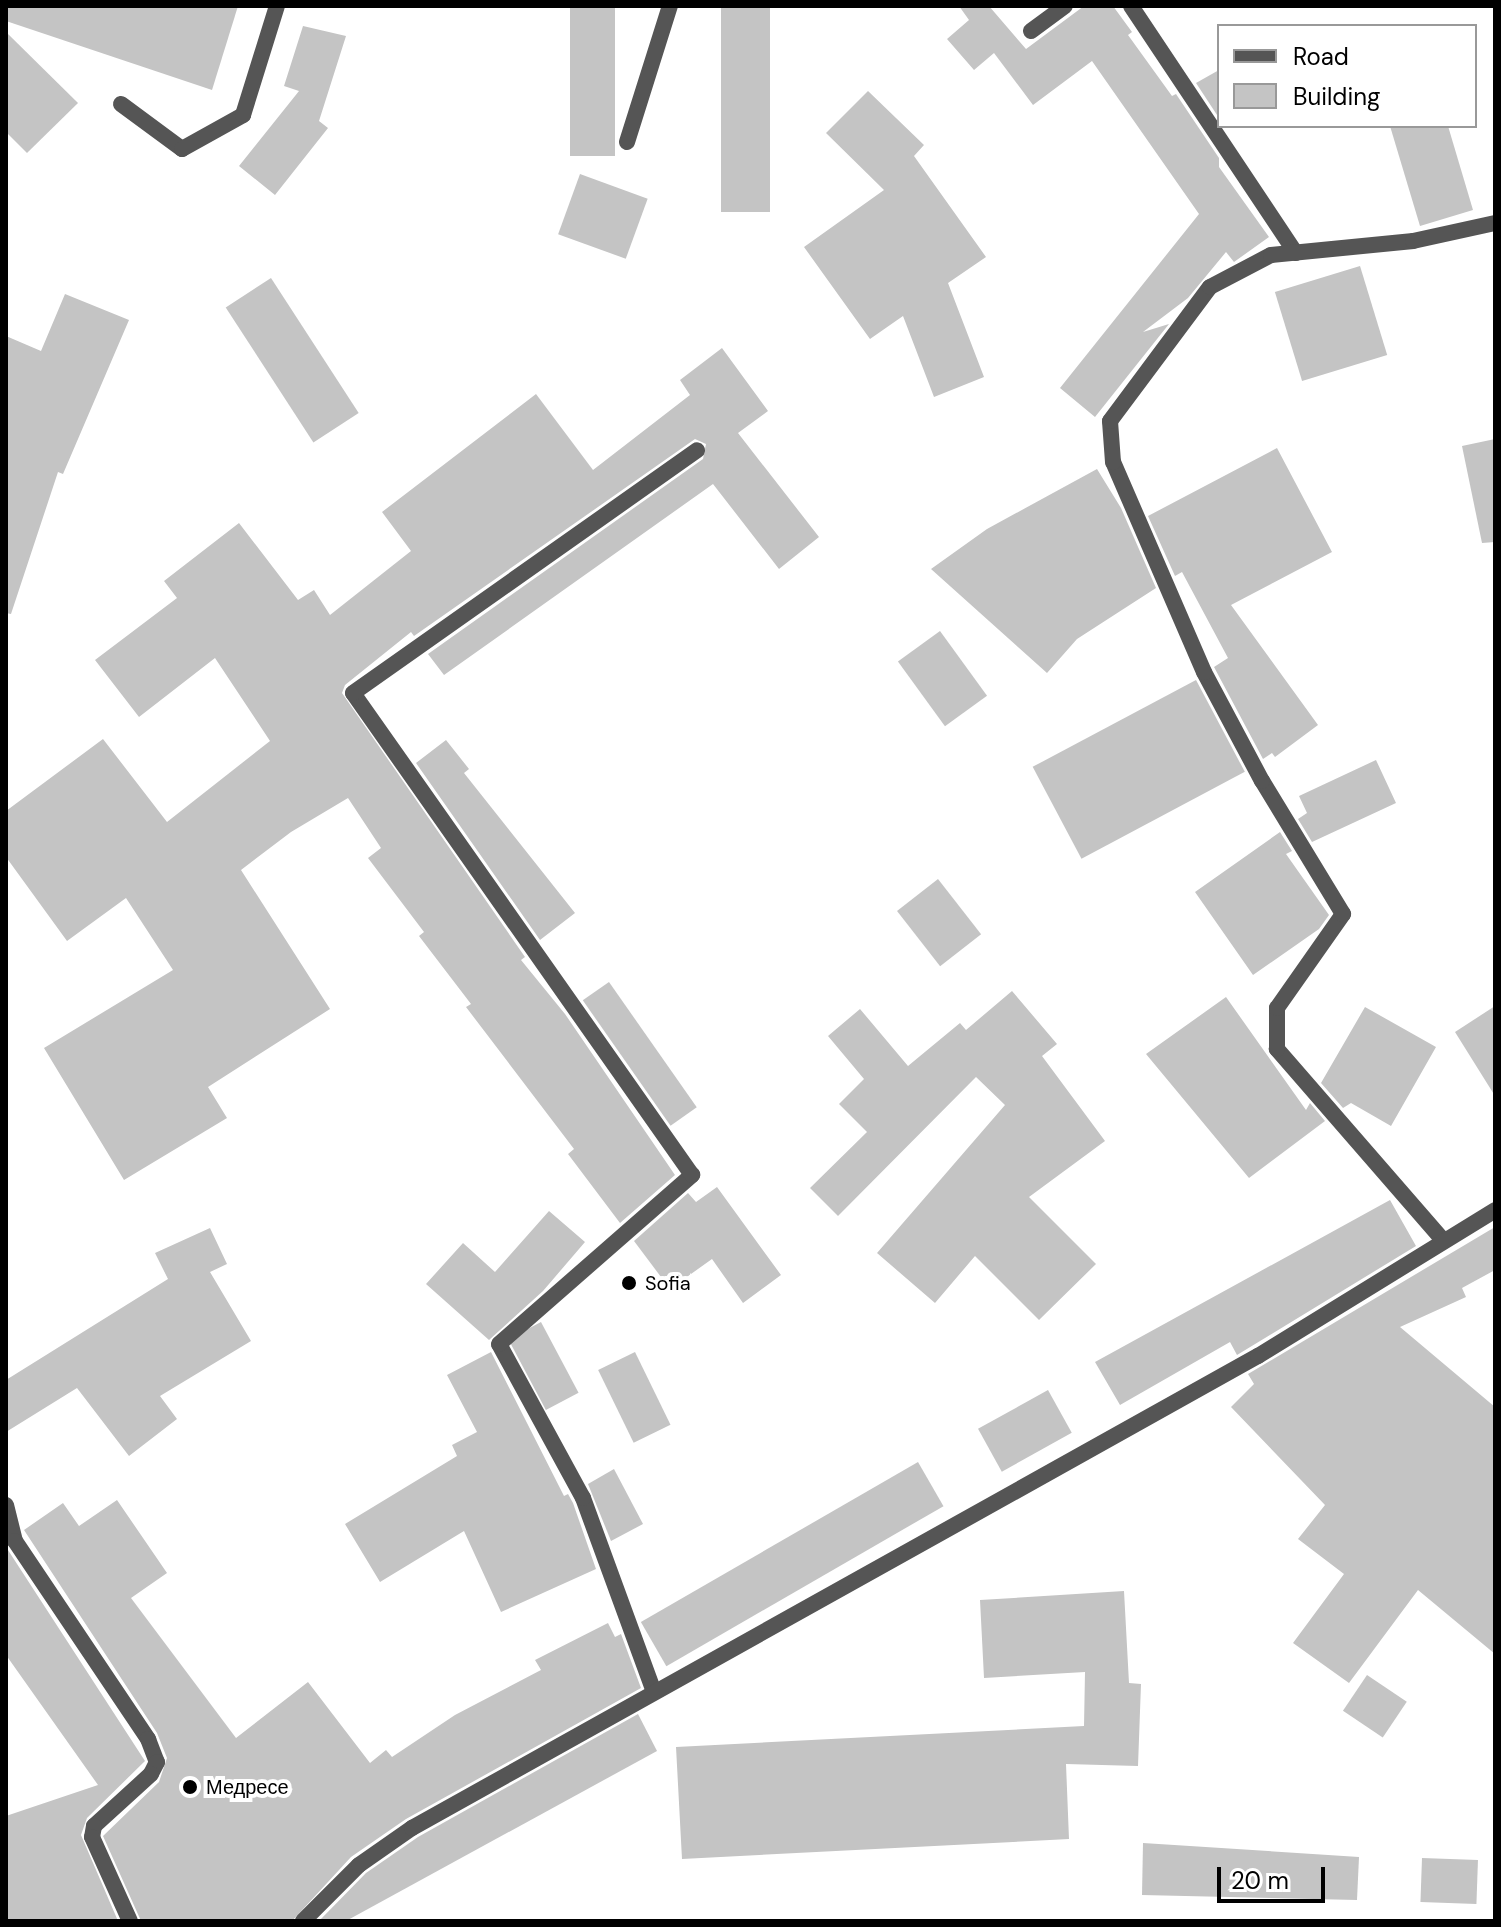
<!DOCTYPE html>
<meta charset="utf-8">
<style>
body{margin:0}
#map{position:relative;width:1501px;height:1927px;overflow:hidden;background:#fff;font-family:"DM Sans",sans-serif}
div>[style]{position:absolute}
.building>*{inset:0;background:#c4c4c4;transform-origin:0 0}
.minor>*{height:16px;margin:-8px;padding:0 8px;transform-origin:8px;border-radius:8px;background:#555}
.dots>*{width:22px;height:22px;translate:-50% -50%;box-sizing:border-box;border:4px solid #fff;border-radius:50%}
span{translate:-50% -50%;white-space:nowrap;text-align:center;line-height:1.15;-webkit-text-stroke:8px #fff;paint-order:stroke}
.poi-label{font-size:20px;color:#000}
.left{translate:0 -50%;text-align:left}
.frame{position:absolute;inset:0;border:8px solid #000;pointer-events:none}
.legend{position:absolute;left:1217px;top:24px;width:260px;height:104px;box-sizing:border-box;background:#fff;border:2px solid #999;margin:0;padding:10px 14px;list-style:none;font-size:24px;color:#000}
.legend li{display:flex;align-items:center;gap:16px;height:40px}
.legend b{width:40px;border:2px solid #999}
.scale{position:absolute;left:1217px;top:1867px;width:108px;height:36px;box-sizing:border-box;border:4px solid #000;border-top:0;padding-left:10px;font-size:24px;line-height:28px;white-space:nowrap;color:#000;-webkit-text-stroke:6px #fff;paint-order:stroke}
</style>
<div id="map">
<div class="building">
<div style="clip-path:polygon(6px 6px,238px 6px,212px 90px,6px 21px)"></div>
<div style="left:570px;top:6px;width:45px;height:150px"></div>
<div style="left:721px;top:6px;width:49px;height:206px"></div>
<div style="clip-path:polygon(959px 6px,989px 6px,1026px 49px,1084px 6px,1113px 6px,1132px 32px,1128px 35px,1172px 96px,1176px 94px,1219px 158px,1219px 167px,1269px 237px,1234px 262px,1226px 252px,1188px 298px,1143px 332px,1169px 324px,1095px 417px,1060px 388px,1199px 214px,1092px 61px,1033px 105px,994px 53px,974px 70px,947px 39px,969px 20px)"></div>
<div style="clip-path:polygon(303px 26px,346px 36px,319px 121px,328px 128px,275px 195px,239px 166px,299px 91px,284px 86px)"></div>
<div style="clip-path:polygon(6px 32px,78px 103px,27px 153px,6px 132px)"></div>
<div style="clip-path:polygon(1219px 70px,1219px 118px,1196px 83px)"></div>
<div style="clip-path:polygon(868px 91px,924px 145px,914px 156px,986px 257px,948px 283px,984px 377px,934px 397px,903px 316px,870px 339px,804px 247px,884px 190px,826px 133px)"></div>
<div style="clip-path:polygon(1390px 126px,1448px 126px,1473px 210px,1420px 226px)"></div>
<div style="left:580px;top:174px;width:72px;height:64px;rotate:20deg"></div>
<div style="left:1360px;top:266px;width:93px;height:89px;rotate:73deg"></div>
<div style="left:271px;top:278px;width:161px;height:54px;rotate:57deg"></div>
<div style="clip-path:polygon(65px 294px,129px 320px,63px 474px,58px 472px,11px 614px,6px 613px,6px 336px,41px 351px)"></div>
<div style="clip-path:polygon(722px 348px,768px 411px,738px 433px,819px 537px,779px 569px,713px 484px,444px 675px,428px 654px,703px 459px,706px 444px,695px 439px,414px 636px,411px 632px,345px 685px,342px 693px,525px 957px,521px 960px,565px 1014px,675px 1175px,620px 1223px,568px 1154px,574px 1149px,466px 1007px,471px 1004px,419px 936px,424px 932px,368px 858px,381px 848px,348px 798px,291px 832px,241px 870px,330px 1009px,208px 1087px,227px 1118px,124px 1180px,44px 1048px,173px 970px,126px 898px,67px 941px,6px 857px,6px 811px,103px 739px,167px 822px,270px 741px,215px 658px,139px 717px,95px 660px,177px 598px,164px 581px,239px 523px,298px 600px,314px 590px,330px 615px,411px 551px,382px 512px,536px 394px,593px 470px,690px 395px,680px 380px)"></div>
<div style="clip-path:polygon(1495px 439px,1495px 542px,1482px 543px,1462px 446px)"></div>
<div style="clip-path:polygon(1277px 448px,1332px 552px,1231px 605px,1318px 725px,1275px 757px,1272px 753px,1263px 759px,1214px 667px,1228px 658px,1182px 572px,1175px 576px,1148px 516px)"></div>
<div style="clip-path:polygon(1097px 469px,1121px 508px,1156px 588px,1077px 639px,1047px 673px,931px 569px,987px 529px)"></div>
<div style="left:940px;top:631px;width:80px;height:52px;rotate:54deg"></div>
<div style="left:1196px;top:680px;width:104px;height:185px;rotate:62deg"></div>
<div style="clip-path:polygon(446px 740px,469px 769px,464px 773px,575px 913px,540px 940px,416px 763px)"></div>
<div style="clip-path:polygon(1376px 760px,1396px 803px,1312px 842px,1298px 819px,1307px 813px,1299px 796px)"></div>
<div style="clip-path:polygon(1280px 832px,1292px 851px,1286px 854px,1329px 915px,1319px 929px,1253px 975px,1195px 892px)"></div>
<div style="left:938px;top:879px;width:70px;height:52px;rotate:52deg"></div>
<div style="left:609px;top:982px;width:153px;height:32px;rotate:55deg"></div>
<div style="clip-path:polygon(1012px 991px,1057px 1044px,1042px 1056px,1105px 1141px,1029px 1197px,1096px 1264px,1039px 1320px,975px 1256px,935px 1303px,877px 1253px,1005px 1105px,976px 1077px,838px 1216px,810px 1188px,867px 1132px,839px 1104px,864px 1079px,828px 1036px,860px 1009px,908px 1066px,960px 1023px,966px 1030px)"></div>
<div style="clip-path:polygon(1226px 997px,1306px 1110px,1310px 1103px,1325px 1121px,1249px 1178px,1146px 1054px)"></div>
<div style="clip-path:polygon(1495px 1006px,1495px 1096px,1455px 1032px)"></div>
<div style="clip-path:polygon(1365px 1007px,1436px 1047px,1391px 1126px,1351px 1103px,1343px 1108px,1321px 1083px)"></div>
<div style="clip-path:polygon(717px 1187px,781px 1275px,743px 1303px,712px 1259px,670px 1289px,634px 1241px,688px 1193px,696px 1202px)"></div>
<div style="clip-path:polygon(1390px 1200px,1416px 1246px,1237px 1355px,1230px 1342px,1120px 1405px,1095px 1362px)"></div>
<div style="clip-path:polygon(549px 1211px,585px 1242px,543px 1291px,489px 1340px,426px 1284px,463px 1243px,495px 1272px)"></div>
<div style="clip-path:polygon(1495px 1227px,1495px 1270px,1462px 1288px,1466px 1297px,1400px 1327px,1495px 1407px,1495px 1654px,1418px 1590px,1349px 1683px,1293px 1643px,1344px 1574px,1298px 1539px,1325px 1505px,1231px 1407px,1254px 1384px,1248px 1374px)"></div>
<div style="clip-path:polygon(210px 1228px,227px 1264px,210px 1272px,251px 1341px,160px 1396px,177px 1419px,129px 1456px,77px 1388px,6px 1432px,6px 1380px,168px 1279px,155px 1253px)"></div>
<div style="left:541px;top:1322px;width:80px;height:37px;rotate:62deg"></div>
<div style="clip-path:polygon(491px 1352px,564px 1496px,568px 1494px,573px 1503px,596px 1569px,501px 1612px,464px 1531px,380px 1582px,345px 1524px,457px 1456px,452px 1445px,477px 1432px,447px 1375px)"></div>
<div style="left:635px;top:1352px;width:81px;height:41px;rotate:64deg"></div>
<div style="left:1048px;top:1390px;width:49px;height:80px;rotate:61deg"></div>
<div style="left:918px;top:1462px;width:51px;height:320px;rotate:60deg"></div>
<div style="clip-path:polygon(614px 1469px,643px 1524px,611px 1541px,588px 1484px)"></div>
<div style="clip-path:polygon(117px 1500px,167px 1573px,131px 1598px,236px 1738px,308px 1682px,370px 1763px,386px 1750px,392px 1757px,455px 1715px,541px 1670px,535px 1660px,608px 1623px,615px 1637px,621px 1634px,641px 1688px,406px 1819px,351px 1857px,292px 1921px,141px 1921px,103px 1836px,159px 1782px,167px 1758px,157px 1733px,24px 1530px,63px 1503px,79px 1526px)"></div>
<div style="clip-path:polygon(6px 1547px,145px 1761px,87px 1818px,81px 1835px,118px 1921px,6px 1921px,6px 1816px,98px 1785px,6px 1655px)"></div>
<div style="clip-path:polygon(1124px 1591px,1129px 1683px,1141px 1684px,1138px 1766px,1066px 1764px,1069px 1839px,682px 1859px,676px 1747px,1084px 1726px,1085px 1672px,984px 1678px,980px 1600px)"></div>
<div style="left:1367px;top:1675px;width:48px;height:43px;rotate:34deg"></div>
<div style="clip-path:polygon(638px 1714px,657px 1751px,346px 1921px,319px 1921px,366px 1873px,418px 1837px)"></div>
<div style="clip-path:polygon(1143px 1843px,1359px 1857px,1357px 1900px,1142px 1895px)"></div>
<div style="left:1422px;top:1858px;width:56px;height:44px;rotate:2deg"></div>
</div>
<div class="minor">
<div style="left:1131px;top:6px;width:297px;rotate:56.3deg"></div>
<div style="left:1031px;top:31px;width:42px;rotate:-36.3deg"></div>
<div style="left:121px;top:104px;width:76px;rotate:36.4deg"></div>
<div style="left:182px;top:149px;width:70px;rotate:-29.1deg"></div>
<div style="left:243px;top:115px;width:114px;rotate:-72.7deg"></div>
<div style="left:627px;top:142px;width:143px;rotate:-72.5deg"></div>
<div style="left:1442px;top:1239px;width:252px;rotate:-131deg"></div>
<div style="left:1277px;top:1049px;width:41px;rotate:-90deg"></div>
<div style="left:1277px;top:1008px;width:115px;rotate:-54.9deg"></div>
<div style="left:1343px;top:914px;width:156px;rotate:-121.3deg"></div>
<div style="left:1262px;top:781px;width:123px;rotate:-118deg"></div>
<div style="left:1204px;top:672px;width:229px;rotate:-113.4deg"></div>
<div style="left:1113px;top:462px;width:41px;rotate:-94.2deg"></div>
<div style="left:1110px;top:421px;width:167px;rotate:-53.3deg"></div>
<div style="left:1210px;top:287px;width:69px;rotate:-27.7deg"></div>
<div style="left:1271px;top:255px;width:143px;rotate:-5.6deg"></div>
<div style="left:1413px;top:241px;width:84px;rotate:-12.4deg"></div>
<div style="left:6px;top:1505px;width:37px;rotate:76deg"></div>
<div style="left:15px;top:1541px;width:239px;rotate:56.1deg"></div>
<div style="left:148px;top:1739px;width:25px;rotate:69deg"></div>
<div style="left:157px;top:1762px;width:13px;rotate:117deg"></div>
<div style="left:151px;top:1774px;width:77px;rotate:137.6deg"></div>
<div style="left:94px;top:1826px;width:11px;rotate:100deg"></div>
<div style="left:92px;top:1837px;width:92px;rotate:65.7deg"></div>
<div style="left:654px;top:1692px;width:207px;rotate:-110.1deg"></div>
<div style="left:583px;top:1498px;width:175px;rotate:-118.6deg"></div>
<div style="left:499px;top:1344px;width:257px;rotate:-41.2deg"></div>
<div style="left:692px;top:1175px;width:589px;rotate:-125.12deg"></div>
<div style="left:353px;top:693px;width:421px;rotate:-35.2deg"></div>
<div style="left:303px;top:1921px;width:79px;rotate:-45deg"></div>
<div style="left:359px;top:1865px;width:65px;rotate:-34.9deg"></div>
<div style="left:412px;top:1828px;width:969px;rotate:-29.16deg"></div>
<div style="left:1258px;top:1356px;width:278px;rotate:-31.6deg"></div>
</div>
<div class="dots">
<div style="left:629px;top:1283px;background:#000"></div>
<div style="left:190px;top:1787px;background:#000"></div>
</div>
<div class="poi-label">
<span class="left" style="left:645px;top:1283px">Sofia</span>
<span class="left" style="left:206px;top:1787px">Медресе</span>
</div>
<div class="frame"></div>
<ul class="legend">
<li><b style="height:10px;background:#555"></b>Road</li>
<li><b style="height:22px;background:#c4c4c4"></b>Building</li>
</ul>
<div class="scale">20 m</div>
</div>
